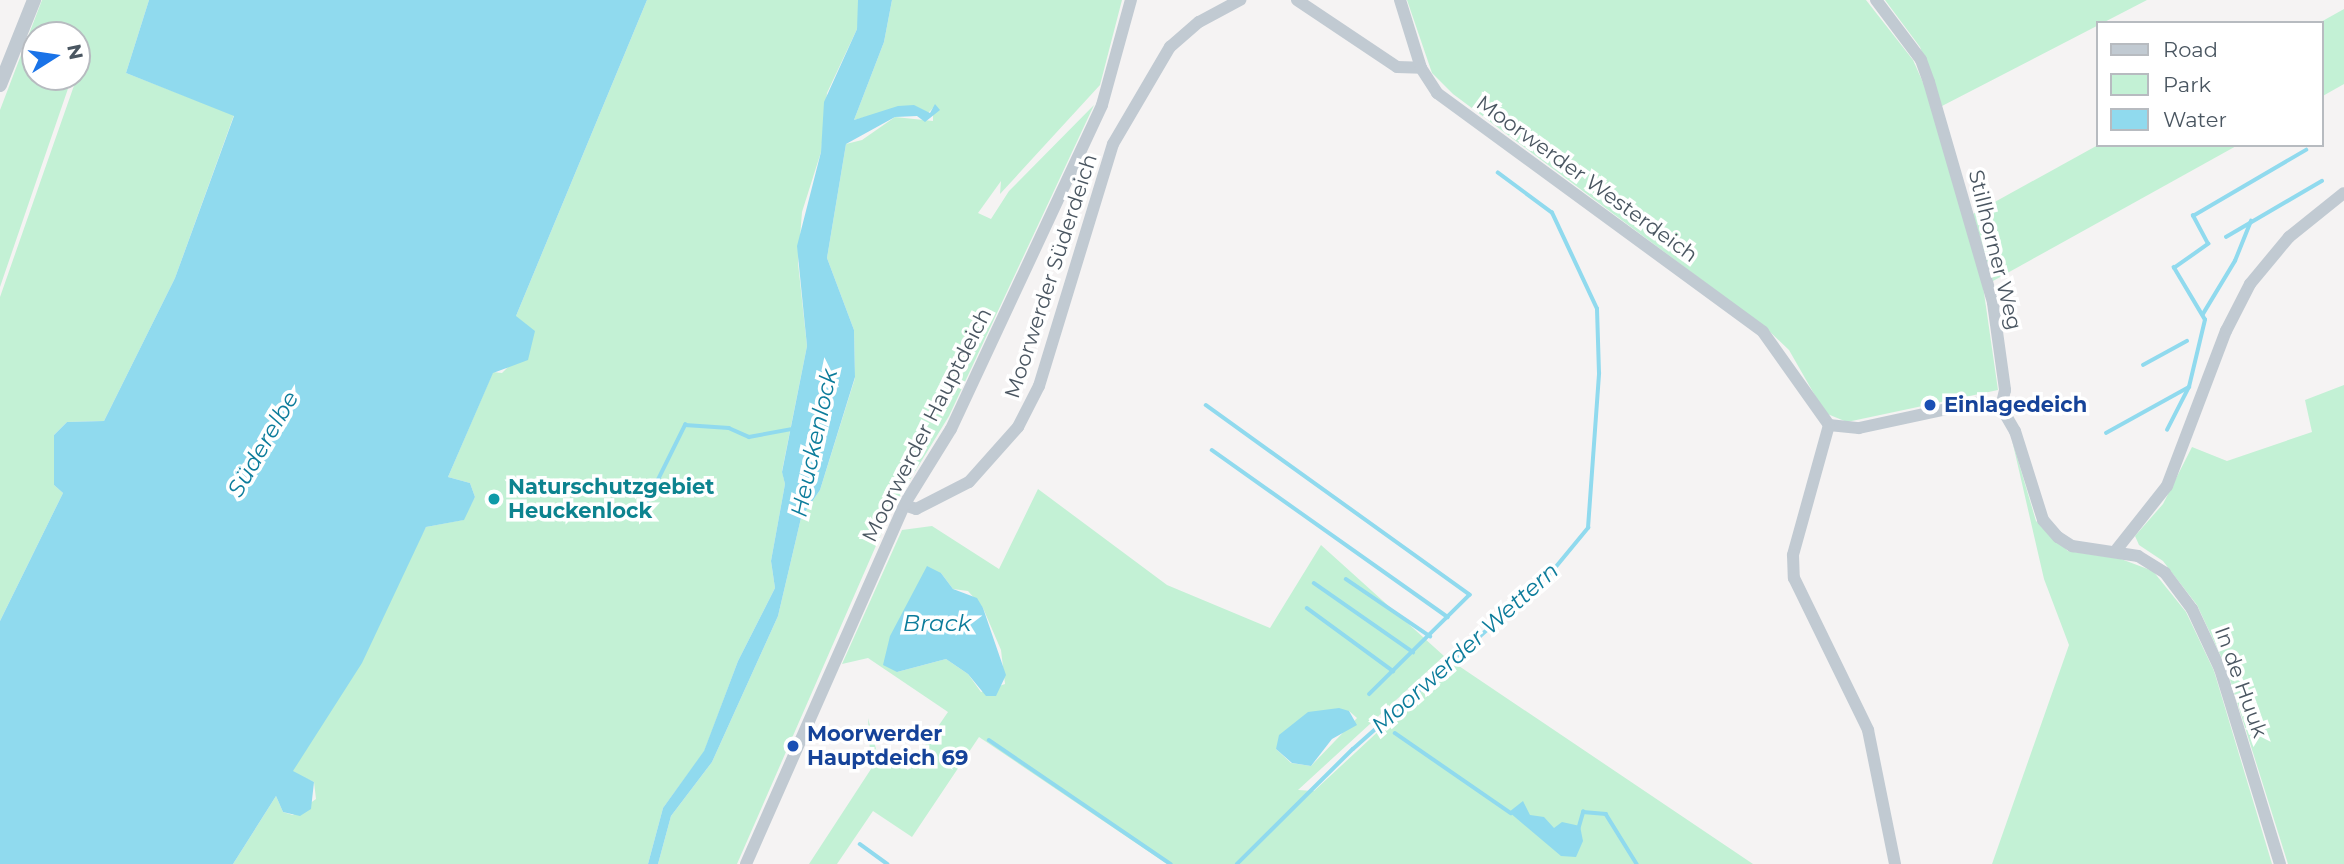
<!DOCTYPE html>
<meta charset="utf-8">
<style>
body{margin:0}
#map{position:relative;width:2344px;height:864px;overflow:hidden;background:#f5f3f3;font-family:Montserrat,sans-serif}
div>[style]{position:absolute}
.green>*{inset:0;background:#c3f1d5}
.water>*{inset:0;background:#90daee}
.stream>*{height:3.5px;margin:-1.75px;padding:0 1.75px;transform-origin:1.75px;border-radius:1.75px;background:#90daee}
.minor>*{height:12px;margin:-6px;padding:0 6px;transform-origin:6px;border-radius:6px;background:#c1cad2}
.tertiary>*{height:14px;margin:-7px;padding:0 7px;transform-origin:7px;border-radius:7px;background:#c1cad2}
.dots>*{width:19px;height:19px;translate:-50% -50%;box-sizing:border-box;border:4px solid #fff;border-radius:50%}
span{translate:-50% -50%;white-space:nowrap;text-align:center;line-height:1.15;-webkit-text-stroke:7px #fff;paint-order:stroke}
.street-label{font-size:21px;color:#4a5661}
.transit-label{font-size:21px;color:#164399;font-weight:700}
.left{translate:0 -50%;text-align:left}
.culture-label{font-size:21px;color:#0d838f;font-weight:700}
.water-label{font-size:23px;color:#0c7c9b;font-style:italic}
.legend{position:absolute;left:2096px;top:21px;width:228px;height:126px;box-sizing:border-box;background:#fff;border:2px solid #b7bbc0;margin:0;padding:9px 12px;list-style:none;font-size:21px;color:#4a5661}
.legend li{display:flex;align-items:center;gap:14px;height:35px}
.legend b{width:35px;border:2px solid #b7bbc0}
.north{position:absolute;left:21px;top:21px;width:70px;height:70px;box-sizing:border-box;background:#fff;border:2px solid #b7bbc0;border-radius:50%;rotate:78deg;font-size:19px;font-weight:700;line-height:28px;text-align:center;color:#4a5661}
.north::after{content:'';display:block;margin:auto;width:24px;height:32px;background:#1a73e8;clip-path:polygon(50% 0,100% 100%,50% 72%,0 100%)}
</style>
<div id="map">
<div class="green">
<div style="clip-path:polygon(42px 0,149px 0,126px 73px,234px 115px,175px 278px,104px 421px,67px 422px,54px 435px,54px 485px,63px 493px,0 621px,0 297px,77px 77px,77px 35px,35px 35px,35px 77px,72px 77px,0 287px,0 110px)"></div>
<div style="clip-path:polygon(647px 0,858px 0,861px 8px,857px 29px,827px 93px,821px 152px,802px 212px,798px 263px,807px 346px,782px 471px,785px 484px,771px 561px,775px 588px,738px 661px,704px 752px,663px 808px,648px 864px,233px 864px,276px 796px,283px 812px,293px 815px,316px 799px,314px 782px,292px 772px,426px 527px,463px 520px,475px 497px,470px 483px,448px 477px,493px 372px,502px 373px,514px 361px,516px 316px)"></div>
<div style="clip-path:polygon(892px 0,1122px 0,1100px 85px,1000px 194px,1001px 181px,978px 213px,991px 219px,1009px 191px,1094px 105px,949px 416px,892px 509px,737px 864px,658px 864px,671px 816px,712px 762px,778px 616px,801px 518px,820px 490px,855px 378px,854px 330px,827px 258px,846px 144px,862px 140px,895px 117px,933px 121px,933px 108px,927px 114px,906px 106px,854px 120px,884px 42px)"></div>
<div style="clip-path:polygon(1407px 0,1866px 0,1913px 60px,1929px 96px,1983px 286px,1998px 390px,1847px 422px,1825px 413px,1789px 350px,1766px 328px,1453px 94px,1432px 73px)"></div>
<div style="clip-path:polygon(1885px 0,2147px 0,1942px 106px,1920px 47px)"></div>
<div style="clip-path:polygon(2344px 9px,2344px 84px,2321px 97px,2319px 23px)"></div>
<div style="clip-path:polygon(2098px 145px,2238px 145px,1993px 281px,1973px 214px)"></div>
<div style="clip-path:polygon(2344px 385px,2344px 864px,2288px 864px,2226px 667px,2197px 605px,2163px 561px,2139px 545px,2135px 536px,2163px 504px,2192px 447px,2227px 461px,2312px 432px,2305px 400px)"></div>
<div style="clip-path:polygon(2012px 440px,2036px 521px,2068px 551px,2121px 559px,2153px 571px,2186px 612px,2214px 671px,2272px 864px,1992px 864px,2069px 645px,2044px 579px)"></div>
<div style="clip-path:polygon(evenodd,1038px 489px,1167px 585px,1270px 628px,1321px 545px,1444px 656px,1298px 790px,1314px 791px,1453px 662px,1753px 864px,1167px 864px,979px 737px,912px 837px,873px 811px,837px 864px,809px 864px,871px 769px,868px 718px,876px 749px,908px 770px,948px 712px,868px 658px,842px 664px,902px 530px,932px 526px,999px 569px,1038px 489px,941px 573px,953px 589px,968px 591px,983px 608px,1001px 650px,1005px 684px,981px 692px,968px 674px,946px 659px,897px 672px,941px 573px,1038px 489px,1349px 711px,1357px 718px,1311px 766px,1291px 763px,1276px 749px,1349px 711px)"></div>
</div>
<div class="water">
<div style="clip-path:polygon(149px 0,647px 0,516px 316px,535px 331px,528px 360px,493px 373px,448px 477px,470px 483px,475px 497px,464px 520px,426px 527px,362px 663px,293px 771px,314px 782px,311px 809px,300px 816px,283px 812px,276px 796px,233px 864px,0 864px,0 621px,63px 493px,54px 485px,54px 435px,67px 422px,104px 421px,175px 278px,234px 116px,126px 73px)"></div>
<div style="clip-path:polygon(858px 0,892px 0,884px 42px,854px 120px,898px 106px,914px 105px,930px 113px,935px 104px,940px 110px,925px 122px,917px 116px,895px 117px,846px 144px,827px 258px,854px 330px,855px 377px,820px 490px,801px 518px,778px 616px,712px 762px,671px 816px,658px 864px,648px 864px,663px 808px,704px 751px,738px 661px,775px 588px,771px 561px,785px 484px,782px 472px,807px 346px,797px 246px,821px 152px,824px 102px,857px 29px)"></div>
<div style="clip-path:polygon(927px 566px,941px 573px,953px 589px,977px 598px,983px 608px,1006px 675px,996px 696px,986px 696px,968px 674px,946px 659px,897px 672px,883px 665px,890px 636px)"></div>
<div style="clip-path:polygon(1339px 708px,1349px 711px,1357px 725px,1332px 739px,1311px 766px,1292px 763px,1276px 749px,1279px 735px,1308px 712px)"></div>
<div style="clip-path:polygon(1523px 801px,1530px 815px,1544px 817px,1554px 828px,1562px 822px,1580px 826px,1583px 841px,1576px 857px,1561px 856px,1509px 812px)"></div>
</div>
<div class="stream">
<div style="left:2226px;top:237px;width:111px;rotate:-30.3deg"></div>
<div style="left:2203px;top:314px;width:62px;rotate:-58.9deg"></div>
<div style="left:2235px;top:261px;width:43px;rotate:-68.2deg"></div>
<div style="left:2143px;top:365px;width:50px;rotate:-28.6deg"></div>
<div style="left:1206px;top:405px;width:325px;rotate:35.7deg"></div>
<div style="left:1470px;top:595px;width:141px;rotate:135.3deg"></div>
<div style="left:2167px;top:430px;width:48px;rotate:-62.9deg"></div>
<div style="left:2189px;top:387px;width:69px;rotate:-76.6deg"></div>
<div style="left:2205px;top:320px;width:61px;rotate:-120.8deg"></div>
<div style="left:2174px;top:268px;width:42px;rotate:-35.2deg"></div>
<div style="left:2208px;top:244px;width:32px;rotate:-118deg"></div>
<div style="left:2193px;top:216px;width:131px;rotate:-30.3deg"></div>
<div style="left:2106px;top:433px;width:95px;rotate:-29deg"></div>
<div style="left:1212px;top:450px;width:289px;rotate:35.3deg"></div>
<div style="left:644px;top:508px;width:93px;rotate:-63.7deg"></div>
<div style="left:685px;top:425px;width:44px;rotate:3.9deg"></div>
<div style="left:729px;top:428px;width:22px;rotate:24deg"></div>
<div style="left:749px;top:437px;width:44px;rotate:-10.5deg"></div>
<div style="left:1346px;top:579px;width:102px;rotate:34.2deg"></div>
<div style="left:1314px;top:583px;width:121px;rotate:34.9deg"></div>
<div style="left:1307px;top:608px;width:107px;rotate:36.2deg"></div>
<div style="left:1395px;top:733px;width:141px;rotate:34.6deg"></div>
<div style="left:989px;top:740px;width:220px;rotate:34.3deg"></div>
<div style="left:1578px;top:830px;width:19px;rotate:-74deg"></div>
<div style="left:1583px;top:812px;width:23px;rotate:5deg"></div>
<div style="left:1606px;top:814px;width:59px;rotate:58.2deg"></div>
<div style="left:860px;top:844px;width:34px;rotate:36deg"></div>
<div style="left:1237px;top:864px;width:163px;rotate:-44.8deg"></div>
<div style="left:1353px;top:749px;width:264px;rotate:-41.6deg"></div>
<div style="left:1550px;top:574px;width:60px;rotate:-50.4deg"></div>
<div style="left:1588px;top:528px;width:155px;rotate:-85.9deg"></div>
<div style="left:1599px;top:373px;width:64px;rotate:-91.8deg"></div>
<div style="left:1597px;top:309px;width:106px;rotate:-115.1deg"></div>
<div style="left:1552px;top:213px;width:67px;rotate:-143.5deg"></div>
</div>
<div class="minor">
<div style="left:1297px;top:0;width:120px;rotate:33.8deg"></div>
<div style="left:1397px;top:67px;width:24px;rotate:2deg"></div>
<div style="left:1400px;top:0;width:71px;rotate:72.8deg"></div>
<div style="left:1421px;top:68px;width:30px;rotate:57deg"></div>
<div style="left:1437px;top:93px;width:404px;rotate:36.2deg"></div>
<div style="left:1763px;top:332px;width:114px;rotate:54.6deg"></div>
<div style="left:1829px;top:425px;width:30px;rotate:6deg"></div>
<div style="left:1859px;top:428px;width:119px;rotate:-12.2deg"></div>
<div style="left:1975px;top:403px;width:26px;rotate:9deg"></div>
<div style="left:1876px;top:0;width:75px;rotate:53.1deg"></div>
<div style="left:1921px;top:60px;width:23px;rotate:70deg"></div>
<div style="left:1929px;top:82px;width:230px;rotate:73.8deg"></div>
<div style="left:1993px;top:303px;width:88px;rotate:82.1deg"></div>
<div style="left:2005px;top:390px;width:17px;rotate:103deg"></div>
<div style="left:2001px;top:407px;width:28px;rotate:60deg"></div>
<div style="left:2015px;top:431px;width:93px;rotate:72.5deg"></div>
<div style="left:2043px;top:520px;width:23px;rotate:49deg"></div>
<div style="left:2058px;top:537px;width:17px;rotate:33deg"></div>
<div style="left:2072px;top:546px;width:67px;rotate:8.6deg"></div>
<div style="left:2138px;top:556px;width:32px;rotate:32deg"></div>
<div style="left:2165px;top:573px;width:45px;rotate:53.1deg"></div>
<div style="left:2192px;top:609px;width:66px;rotate:65deg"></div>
<div style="left:2220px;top:669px;width:204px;rotate:72.9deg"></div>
<div style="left:1829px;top:425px;width:135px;rotate:105.5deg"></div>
<div style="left:1793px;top:555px;width:23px;rotate:88deg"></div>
<div style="left:1794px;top:578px;width:169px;rotate:64deg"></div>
<div style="left:1868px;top:730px;width:137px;rotate:78.6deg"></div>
<div style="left:904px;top:505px;width:13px;rotate:18deg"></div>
<div style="left:916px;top:509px;width:59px;rotate:-27deg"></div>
<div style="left:969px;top:482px;width:74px;rotate:-48.3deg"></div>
<div style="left:1018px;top:427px;width:46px;rotate:-62.9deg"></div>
<div style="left:1039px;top:386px;width:253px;rotate:-73deg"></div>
<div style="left:1113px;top:144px;width:113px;rotate:-59.6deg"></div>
<div style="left:1170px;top:47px;width:38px;rotate:-41deg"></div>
<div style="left:1199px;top:22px;width:47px;rotate:-28.2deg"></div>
<div style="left:2117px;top:549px;width:80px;rotate:-51.6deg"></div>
<div style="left:2167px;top:486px;width:166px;rotate:-69.2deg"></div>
<div style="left:2226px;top:331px;width:53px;rotate:-62.9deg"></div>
<div style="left:2250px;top:284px;width:61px;rotate:-50.3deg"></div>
<div style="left:2289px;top:237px;width:70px;rotate:-38.7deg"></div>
<div style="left:746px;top:864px;width:392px;rotate:-66.2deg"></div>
<div style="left:904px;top:505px;width:89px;rotate:-58.3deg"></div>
<div style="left:951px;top:429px;width:357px;rotate:-65deg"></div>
<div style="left:1102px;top:105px;width:109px;rotate:-74.6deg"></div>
</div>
<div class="tertiary">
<div style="left:0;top:85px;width:92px;rotate:-68.2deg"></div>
</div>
<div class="dots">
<div style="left:1930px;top:405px;background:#1a4fb4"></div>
<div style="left:494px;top:499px;background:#0f9aa8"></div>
<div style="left:793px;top:746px;background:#1a4fb4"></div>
</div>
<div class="street-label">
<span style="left:1587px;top:179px;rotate:36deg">Moorwerder Westerdeich</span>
<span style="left:1995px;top:250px;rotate:76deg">Stillhorner Weg</span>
<span style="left:1051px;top:276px;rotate:-72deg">Moorwerder Süderdeich</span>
<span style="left:927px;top:425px;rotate:-63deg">Moorwerder Hauptdeich</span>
<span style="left:2241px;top:682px;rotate:70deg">In de Huuk</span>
</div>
<div class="transit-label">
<span class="left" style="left:1944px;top:405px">Einlagedeich</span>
<span class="left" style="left:807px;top:746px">Moorwerder<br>Hauptdeich 69</span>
</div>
<div class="culture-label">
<span class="left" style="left:508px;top:499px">Naturschutzgebiet<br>Heuckenlock</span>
</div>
<div class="water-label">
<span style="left:814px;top:443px;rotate:-78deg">Heuckenlock</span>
<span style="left:263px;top:444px;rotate:-60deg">Süderelbe</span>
<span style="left:937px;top:623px">Brack</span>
<span style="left:1465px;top:648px;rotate:-42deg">Moorwerder Wettern</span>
</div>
<ul class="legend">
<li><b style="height:9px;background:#c1cad2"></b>Road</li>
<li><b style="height:19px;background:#c3f1d5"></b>Park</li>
<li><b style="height:19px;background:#90daee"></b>Water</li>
</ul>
<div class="north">N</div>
</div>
